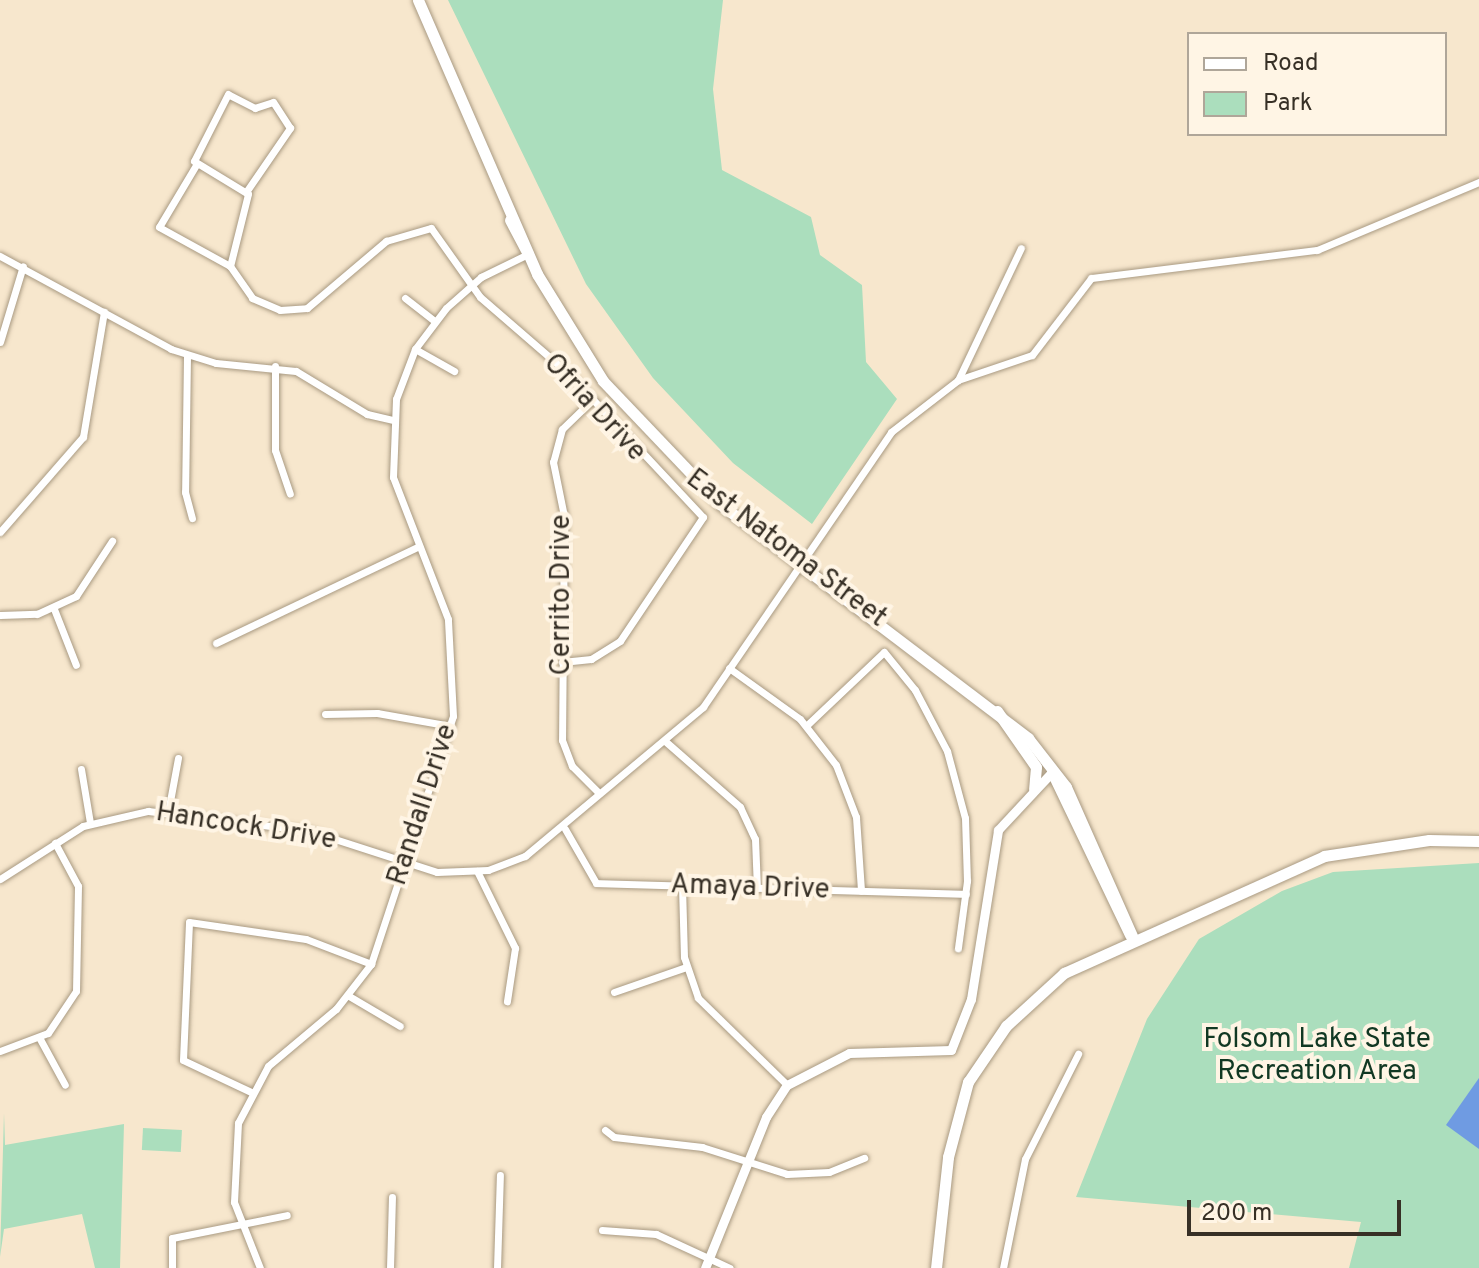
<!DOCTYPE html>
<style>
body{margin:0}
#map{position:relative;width:1479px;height:1268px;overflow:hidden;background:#f7e7cd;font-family:Overpass,sans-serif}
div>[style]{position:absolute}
.green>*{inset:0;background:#abdebd;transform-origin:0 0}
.water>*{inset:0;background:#6f9be2}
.roads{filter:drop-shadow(0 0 2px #a99a82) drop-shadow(0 0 2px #a99a82)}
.minor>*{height:7px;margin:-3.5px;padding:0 3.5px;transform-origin:3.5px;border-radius:3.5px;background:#fff}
.tertiary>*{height:9px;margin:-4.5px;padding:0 4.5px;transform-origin:4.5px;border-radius:4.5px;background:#fff}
.secondary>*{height:11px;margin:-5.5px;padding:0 5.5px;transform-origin:5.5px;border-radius:5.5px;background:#fff}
span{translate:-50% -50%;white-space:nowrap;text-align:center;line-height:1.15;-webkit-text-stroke:8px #fff5e5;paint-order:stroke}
.street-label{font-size:28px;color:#373026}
.park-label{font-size:28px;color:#113823}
.legend{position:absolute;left:1187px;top:32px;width:260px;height:104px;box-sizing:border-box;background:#fff5e5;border:2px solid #afa699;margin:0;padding:10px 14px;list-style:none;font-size:24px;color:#373026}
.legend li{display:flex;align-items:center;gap:16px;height:40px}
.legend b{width:40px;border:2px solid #afa699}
.scale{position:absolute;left:1187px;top:1200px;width:214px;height:36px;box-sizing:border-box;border:4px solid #373026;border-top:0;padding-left:10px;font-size:24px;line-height:28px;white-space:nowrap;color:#373026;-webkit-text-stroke:6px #fff5e5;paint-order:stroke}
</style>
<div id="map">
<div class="green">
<div style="clip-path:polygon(448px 0,723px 0,713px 89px,722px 170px,811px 217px,820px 255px,862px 285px,866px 362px,897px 399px,812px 524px,733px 463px,653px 378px,586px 284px)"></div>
<div style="clip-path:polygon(1479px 863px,1479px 1268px,1349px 1268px,1361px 1222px,1076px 1197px,1147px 1019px,1199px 939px,1282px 891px,1333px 872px)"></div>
<div style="clip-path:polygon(4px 1113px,5px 1145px,124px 1124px,120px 1268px,95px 1268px,82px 1214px,4px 1229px,0 1257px)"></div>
<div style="left:143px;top:1128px;width:39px;height:22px;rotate:3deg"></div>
</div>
<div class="water">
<div style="clip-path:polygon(1479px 1078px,1479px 1149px,1446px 1125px)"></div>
</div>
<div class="roads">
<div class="minor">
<div style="left:196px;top:165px;width:72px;rotate:120.8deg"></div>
<div style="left:159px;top:227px;width:81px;rotate:28.8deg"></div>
<div style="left:246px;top:192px;width:78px;rotate:-55.5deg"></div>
<div style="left:290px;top:128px;width:31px;rotate:-123deg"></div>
<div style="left:273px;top:102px;width:19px;rotate:162deg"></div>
<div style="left:255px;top:108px;width:30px;rotate:-153deg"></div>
<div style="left:228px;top:94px;width:75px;rotate:116.9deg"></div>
<div style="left:194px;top:161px;width:63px;rotate:31.4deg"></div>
<div style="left:248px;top:194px;width:74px;rotate:104deg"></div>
<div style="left:230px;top:266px;width:39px;rotate:55deg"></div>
<div style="left:252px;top:298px;width:30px;rotate:23deg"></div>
<div style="left:280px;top:310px;width:27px;rotate:-4deg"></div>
<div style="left:307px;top:308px;width:104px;rotate:-40.3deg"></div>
<div style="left:386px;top:241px;width:47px;rotate:-16.1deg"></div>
<div style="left:431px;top:228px;width:85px;rotate:54.6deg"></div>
<div style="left:480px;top:297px;width:118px;rotate:40.9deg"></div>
<div style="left:569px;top:374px;width:196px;rotate:46.9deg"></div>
<div style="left:703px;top:517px;width:149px;rotate:123.8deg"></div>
<div style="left:620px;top:641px;width:34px;rotate:148deg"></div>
<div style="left:591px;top:659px;width:29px;rotate:174deg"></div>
<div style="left:0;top:256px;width:195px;rotate:28.5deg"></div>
<div style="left:171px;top:349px;width:47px;rotate:17.3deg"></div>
<div style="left:216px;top:363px;width:80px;rotate:5.7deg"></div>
<div style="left:296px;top:371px;width:83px;rotate:31.2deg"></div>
<div style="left:367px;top:414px;width:26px;rotate:13deg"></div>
<div style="left:405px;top:298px;width:37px;rotate:38deg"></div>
<div style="left:0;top:342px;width:79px;rotate:-73.2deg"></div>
<div style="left:415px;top:349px;width:45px;rotate:29.4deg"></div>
<div style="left:187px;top:356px;width:136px;rotate:90.8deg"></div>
<div style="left:185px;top:492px;width:27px;rotate:75deg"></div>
<div style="left:275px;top:366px;width:84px;rotate:90deg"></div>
<div style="left:275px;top:450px;width:46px;rotate:71.2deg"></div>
<div style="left:958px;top:380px;width:146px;rotate:-64.5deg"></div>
<div style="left:592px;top:400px;width:42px;rotate:136deg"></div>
<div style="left:562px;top:429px;width:34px;rotate:105deg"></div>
<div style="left:553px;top:462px;width:55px;rotate:78.5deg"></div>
<div style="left:564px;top:516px;width:224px;rotate:90.5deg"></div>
<div style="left:562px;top:740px;width:28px;rotate:69deg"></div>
<div style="left:572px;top:766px;width:37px;rotate:45deg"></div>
<div style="left:0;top:532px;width:126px;rotate:-48.9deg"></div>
<div style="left:83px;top:437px;width:127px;rotate:-80.5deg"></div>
<div style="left:54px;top:609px;width:60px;rotate:68.6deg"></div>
<div style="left:0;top:615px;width:37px;rotate:-2deg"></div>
<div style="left:37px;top:614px;width:43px;rotate:-24.8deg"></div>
<div style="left:76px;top:596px;width:66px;rotate:-56.8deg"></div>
<div style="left:216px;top:643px;width:225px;rotate:-25.5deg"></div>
<div style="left:729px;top:668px;width:87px;rotate:35.7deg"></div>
<div style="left:800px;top:719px;width:58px;rotate:52deg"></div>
<div style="left:836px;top:765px;width:56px;rotate:69deg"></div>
<div style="left:856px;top:817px;width:74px;rotate:86.1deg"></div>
<div style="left:325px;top:714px;width:52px;rotate:-1.1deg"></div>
<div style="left:377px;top:713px;width:75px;rotate:10deg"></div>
<div style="left:807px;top:725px;width:106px;rotate:-43.5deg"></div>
<div style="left:884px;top:652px;width:49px;rotate:50.8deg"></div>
<div style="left:915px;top:690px;width:69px;rotate:62.3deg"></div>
<div style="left:947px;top:751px;width:69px;rotate:75deg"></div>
<div style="left:965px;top:818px;width:63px;rotate:88.2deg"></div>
<div style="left:967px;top:881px;width:68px;rotate:97.7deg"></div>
<div style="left:665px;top:741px;width:100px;rotate:41.3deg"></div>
<div style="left:740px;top:807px;width:35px;rotate:65deg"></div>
<div style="left:755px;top:839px;width:49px;rotate:87.7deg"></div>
<div style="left:81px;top:769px;width:55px;rotate:80.5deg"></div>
<div style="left:168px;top:812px;width:55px;rotate:-79.5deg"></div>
<div style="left:565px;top:829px;width:62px;rotate:60.1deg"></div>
<div style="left:596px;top:883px;width:370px;rotate:1.7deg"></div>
<div style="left:477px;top:871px;width:86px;rotate:63.7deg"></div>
<div style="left:515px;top:948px;width:54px;rotate:98.6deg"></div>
<div style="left:0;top:879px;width:98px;rotate:-32.6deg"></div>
<div style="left:83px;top:826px;width:67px;rotate:-13deg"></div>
<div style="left:148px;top:811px;width:163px;rotate:7deg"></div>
<div style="left:310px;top:831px;width:133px;rotate:17.9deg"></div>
<div style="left:437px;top:872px;width:51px;rotate:-2.2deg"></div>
<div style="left:488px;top:870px;width:40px;rotate:-21deg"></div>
<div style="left:525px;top:856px;width:232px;rotate:-39.9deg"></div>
<div style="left:703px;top:707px;width:333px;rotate:-55.6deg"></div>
<div style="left:891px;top:432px;width:85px;rotate:-37.8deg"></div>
<div style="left:958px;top:380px;width:78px;rotate:-18.7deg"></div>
<div style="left:1032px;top:355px;width:97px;rotate:-52.5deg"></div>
<div style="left:1091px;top:278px;width:228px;rotate:-7.1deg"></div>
<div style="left:1317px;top:250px;width:176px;rotate:-22.8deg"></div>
<div style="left:682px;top:886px;width:71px;rotate:88.4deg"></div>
<div style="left:684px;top:957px;width:43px;rotate:71.1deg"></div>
<div style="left:698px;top:998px;width:124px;rotate:44.3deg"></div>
<div style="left:614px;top:992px;width:76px;rotate:-19.1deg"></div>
<div style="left:349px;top:996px;width:59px;rotate:30.5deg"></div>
<div style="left:40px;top:1039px;width:52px;rotate:61.5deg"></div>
<div style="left:0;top:1051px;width:51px;rotate:-20.6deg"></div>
<div style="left:48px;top:1033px;width:50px;rotate:-56.3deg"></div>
<div style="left:76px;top:991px;width:105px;rotate:-88.9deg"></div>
<div style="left:78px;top:886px;width:49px;rotate:-118.1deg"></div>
<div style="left:251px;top:1092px;width:75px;rotate:-154.8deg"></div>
<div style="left:183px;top:1060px;width:138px;rotate:-87.5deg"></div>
<div style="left:189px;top:922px;width:118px;rotate:8.3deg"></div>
<div style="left:306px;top:939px;width:70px;rotate:21deg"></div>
<div style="left:605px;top:1130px;width:11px;rotate:38deg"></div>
<div style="left:614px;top:1137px;width:89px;rotate:6.5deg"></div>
<div style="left:702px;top:1147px;width:89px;rotate:17.6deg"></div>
<div style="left:787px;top:1174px;width:42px;rotate:-2.7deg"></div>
<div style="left:829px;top:1172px;width:38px;rotate:-22deg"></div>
<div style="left:602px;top:1230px;width:54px;rotate:4.2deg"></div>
<div style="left:656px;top:1234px;width:81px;rotate:24.7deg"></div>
<div style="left:172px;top:1268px;width:30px;rotate:-90deg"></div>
<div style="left:172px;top:1238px;width:117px;rotate:-11.3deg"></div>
<div style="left:260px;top:1268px;width:71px;rotate:-111.5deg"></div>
<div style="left:234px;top:1202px;width:79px;rotate:-87.1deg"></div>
<div style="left:238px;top:1123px;width:64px;rotate:-62.2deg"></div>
<div style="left:268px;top:1066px;width:89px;rotate:-40deg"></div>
<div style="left:336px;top:1009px;width:57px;rotate:-52.1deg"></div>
<div style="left:371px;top:964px;width:261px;rotate:-71.7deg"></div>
<div style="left:453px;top:716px;width:97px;rotate:-93deg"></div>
<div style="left:448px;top:619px;width:152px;rotate:-111.2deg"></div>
<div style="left:393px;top:477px;width:78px;rotate:-87.8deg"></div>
<div style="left:396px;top:399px;width:53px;rotate:-69.2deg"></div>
<div style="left:415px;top:349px;width:51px;rotate:-52.9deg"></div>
<div style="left:446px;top:308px;width:47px;rotate:-41.5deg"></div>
<div style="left:481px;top:277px;width:52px;rotate:-26.1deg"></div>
<div style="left:390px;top:1268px;width:71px;rotate:-88.4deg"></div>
<div style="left:497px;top:1268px;width:93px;rotate:-88.2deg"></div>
<div style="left:1003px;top:1268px;width:111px;rotate:-78.6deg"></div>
<div style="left:1025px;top:1159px;width:118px;rotate:-63.2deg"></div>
</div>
<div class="tertiary">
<div style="left:705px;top:1268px;width:163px;rotate:-68deg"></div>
<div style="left:766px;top:1117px;width:38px;rotate:-57deg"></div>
<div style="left:787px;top:1085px;width:70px;rotate:-27.3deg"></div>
<div style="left:849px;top:1053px;width:102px;rotate:-1.7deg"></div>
<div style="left:951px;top:1050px;width:55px;rotate:-68.6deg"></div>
<div style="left:971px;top:999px;width:171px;rotate:-80.9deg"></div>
<div style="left:998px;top:830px;width:79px;rotate:-47deg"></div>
</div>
<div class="secondary">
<div style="left:418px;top:0;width:299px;rotate:66.5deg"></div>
<div style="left:537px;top:274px;width:126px;rotate:58.3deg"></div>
<div style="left:603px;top:381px;width:170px;rotate:46.4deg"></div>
<div style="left:720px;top:504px;width:387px;rotate:37.2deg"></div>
<div style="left:1028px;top:738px;width:62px;rotate:52.2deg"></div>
<div style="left:1066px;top:787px;width:165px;rotate:66.1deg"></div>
<div style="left:510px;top:220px;width:38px;rotate:62deg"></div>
<div style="left:997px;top:711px;width:68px;rotate:55.1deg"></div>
<div style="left:1036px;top:767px;width:22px;rotate:95deg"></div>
<div style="left:1052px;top:772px;width:181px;rotate:64.4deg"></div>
<div style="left:936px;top:1268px;width:112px;rotate:-83.8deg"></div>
<div style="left:948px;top:1157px;width:78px;rotate:-75.1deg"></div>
<div style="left:968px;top:1082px;width:68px;rotate:-55.8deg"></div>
<div style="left:1006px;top:1026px;width:79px;rotate:-42.4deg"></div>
<div style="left:1064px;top:973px;width:285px;rotate:-24.2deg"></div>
<div style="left:1324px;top:856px;width:106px;rotate:-8.7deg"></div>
<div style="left:1429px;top:840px;width:50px;rotate:1.1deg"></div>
</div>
</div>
<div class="street-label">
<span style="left:594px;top:408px;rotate:47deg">Ofria Drive</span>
<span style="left:786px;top:549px;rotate:37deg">East Natoma Street</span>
<span style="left:562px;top:595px;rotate:-90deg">Cerrito Drive</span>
<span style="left:423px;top:805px;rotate:-72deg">Randall Drive</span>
<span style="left:246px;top:827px;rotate:9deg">Hancock Drive</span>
<span style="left:750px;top:888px;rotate:2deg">Amaya Drive</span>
</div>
<div class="park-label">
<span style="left:1317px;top:1056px">Folsom Lake State<br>Recreation Area</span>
</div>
<ul class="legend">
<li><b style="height:10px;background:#fff"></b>Road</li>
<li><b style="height:22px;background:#abdebd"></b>Park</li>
</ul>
<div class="scale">200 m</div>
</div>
